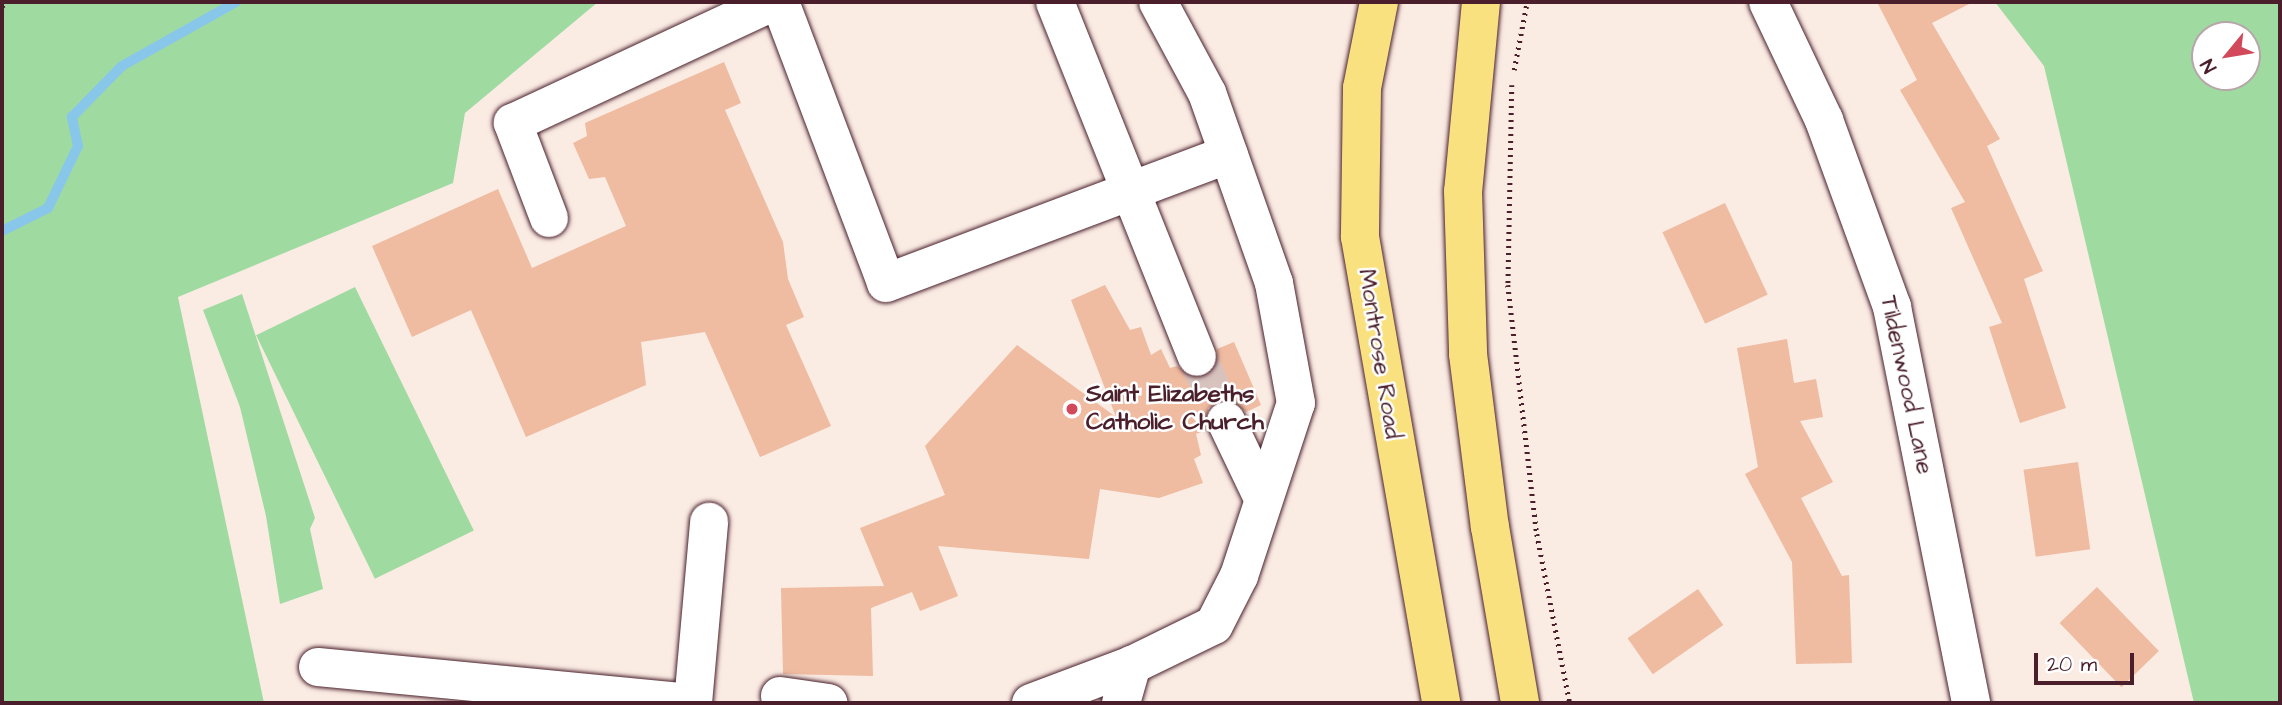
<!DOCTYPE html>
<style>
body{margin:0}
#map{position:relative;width:2282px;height:705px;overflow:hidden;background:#faebe3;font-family:"Architects Daughter",sans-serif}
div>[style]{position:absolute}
.green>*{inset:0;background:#9fdba1;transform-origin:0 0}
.stream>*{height:10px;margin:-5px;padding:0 5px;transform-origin:5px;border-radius:5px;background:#88c7e9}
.building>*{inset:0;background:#efbba1;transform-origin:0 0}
.minor-tunnel>*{height:38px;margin-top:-19px;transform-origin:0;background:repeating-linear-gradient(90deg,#d7c2be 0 38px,transparent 0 57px)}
.path>*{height:4.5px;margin-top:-2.25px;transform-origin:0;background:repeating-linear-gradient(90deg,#4a1f2b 0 2px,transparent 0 7px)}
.roads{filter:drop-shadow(0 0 2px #4a1f2b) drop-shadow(0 0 2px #4a1f2b)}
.minor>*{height:38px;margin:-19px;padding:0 19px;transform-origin:19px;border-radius:19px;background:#fff}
.major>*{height:38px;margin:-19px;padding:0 19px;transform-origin:19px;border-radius:19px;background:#fae180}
.dots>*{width:19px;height:19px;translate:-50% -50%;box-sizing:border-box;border:4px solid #fff;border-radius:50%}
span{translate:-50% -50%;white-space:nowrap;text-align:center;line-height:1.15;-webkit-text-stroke:5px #fff;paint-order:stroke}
.street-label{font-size:24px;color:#4a1f2b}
.poi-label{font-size:24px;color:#4a1f2b;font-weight:700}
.left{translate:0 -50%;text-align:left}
.frame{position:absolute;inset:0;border:4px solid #4a1f2b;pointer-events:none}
.north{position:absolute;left:2191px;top:21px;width:70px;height:70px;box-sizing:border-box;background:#fff;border:2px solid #b7a5aa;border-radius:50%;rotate:240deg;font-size:19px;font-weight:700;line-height:28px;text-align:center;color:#4a1f2b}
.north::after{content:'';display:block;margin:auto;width:24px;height:32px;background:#d1495b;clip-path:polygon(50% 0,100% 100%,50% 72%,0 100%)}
.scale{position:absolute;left:2034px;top:653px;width:100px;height:32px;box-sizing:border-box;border:4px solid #4a1f2b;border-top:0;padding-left:9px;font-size:21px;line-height:24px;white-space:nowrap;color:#4a1f2b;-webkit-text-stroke:5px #fff;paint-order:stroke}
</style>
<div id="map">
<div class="green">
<div style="clip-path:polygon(2px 2px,598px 2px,465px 113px,453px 183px,178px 297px,264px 703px,2px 703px)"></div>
<div style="clip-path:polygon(evenodd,1995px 2px,2280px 2px,2280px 703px,2194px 703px,2044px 66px,1995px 2px,2205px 35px,2247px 35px,2247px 77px,2205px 77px,2205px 35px)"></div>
<div style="left:355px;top:287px;width:271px;height:110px;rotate:64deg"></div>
<div style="clip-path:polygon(242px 294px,315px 518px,310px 529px,323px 589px,280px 604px,266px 516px,240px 407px,203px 310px)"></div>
</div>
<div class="stream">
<div style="left:2px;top:231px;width:51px;rotate:-26.6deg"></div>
<div style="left:48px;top:208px;width:69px;rotate:-64.2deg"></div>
<div style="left:78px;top:146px;width:30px;rotate:-102deg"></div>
<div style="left:72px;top:117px;width:71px;rotate:-45.6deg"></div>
<div style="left:122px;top:66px;width:131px;rotate:-29.3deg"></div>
</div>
<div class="building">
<div style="clip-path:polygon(1877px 2px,1973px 2px,1932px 23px,2000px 139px,1987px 146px,2043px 271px,2024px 279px,2066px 408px,2020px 423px,1989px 327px,2002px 323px,1951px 208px,1965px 202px,1900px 90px,1917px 80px)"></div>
<div style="clip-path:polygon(724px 62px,741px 103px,725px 110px,783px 242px,788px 279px,804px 317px,786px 325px,831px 426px,760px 457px,705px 332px,641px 342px,646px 385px,526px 437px,471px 310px,412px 337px,372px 246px,498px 189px,532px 268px,626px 226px,605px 177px,589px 179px,573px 143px,587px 136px,585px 123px)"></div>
<div style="left:1725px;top:203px;width:101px;height:69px;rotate:65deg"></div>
<div style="clip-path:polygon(1105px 285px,1130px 330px,1141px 327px,1151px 355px,1161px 349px,1170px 368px,1177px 366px,1193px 378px,1206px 377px,1218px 361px,1217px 349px,1234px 342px,1261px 405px,1246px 412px,1227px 399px,1208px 408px,1206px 430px,1196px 434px,1201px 455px,1194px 459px,1203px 483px,1159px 498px,1100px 489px,1089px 559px,938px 546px,958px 596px,920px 611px,912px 592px,871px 608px,873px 676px,783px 674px,781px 588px,884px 586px,860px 528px,945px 495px,925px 446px,1017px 345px,1116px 417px,1071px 300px)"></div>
<div style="clip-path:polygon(1787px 339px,1794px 383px,1816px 379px,1823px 417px,1800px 421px,1833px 482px,1801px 498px,1842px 576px,1849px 575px,1852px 663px,1796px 664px,1792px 562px,1745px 474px,1758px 467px,1737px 348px)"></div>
<div style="left:2078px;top:462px;width:88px;height:55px;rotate:82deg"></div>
<div style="left:2097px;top:587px;width:89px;height:52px;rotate:46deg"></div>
<div style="left:1698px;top:589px;width:44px;height:86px;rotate:55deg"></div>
</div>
<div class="minor-tunnel">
<div style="left:1197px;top:357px;width:70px;rotate:65.6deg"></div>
</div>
<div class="path">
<div style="left:2px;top:6px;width:6px;rotate:-39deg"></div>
<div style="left:1514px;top:70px;width:69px;rotate:-79.2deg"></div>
<div style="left:1512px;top:85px;width:200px;rotate:91.1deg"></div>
<div style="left:1508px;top:285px;width:251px;rotate:83.4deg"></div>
<div style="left:1537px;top:534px;width:172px;rotate:79deg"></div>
</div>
<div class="roads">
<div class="minor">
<div style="left:780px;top:2px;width:300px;rotate:69.3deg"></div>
<div style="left:886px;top:283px;width:366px;rotate:-20.6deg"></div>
<div style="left:1055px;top:2px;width:382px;rotate:68.2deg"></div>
<div style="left:1768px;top:2px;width:131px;rotate:64.6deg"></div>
<div style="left:1824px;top:120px;width:199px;rotate:70deg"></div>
<div style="left:1892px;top:307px;width:404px;rotate:78.7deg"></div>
<div style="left:549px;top:218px;width:102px;rotate:-110.8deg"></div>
<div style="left:513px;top:123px;width:287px;rotate:-25deg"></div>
<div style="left:1226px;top:421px;width:83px;rotate:64.4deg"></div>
<div style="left:318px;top:667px;width:377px;rotate:5.5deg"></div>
<div style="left:693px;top:703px;width:182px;rotate:-84.9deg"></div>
<div style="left:780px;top:696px;width:49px;rotate:8.3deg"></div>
<div style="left:1031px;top:703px;width:108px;rotate:-20.6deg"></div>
<div style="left:1121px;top:703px;width:40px;rotate:-74deg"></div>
<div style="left:1132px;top:665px;width:91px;rotate:-26deg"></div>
<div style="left:1214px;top:625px;width:55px;rotate:-63deg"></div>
<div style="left:1239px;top:576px;width:182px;rotate:-71.8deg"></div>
<div style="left:1296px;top:403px;width:122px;rotate:-100.4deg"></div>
<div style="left:1274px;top:283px;width:201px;rotate:-109.4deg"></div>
<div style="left:1207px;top:93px;width:103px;rotate:-118.3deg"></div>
</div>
<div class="major">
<div style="left:1379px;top:2px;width:88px;rotate:101.2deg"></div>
<div style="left:1362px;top:88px;width:149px;rotate:90.8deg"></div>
<div style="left:1360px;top:237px;width:473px;rotate:80.1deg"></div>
<div style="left:1481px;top:2px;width:190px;rotate:95.4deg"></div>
<div style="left:1463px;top:191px;width:163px;rotate:88.2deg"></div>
<div style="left:1468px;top:354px;width:174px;rotate:82.8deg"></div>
<div style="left:1490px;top:527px;width:179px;rotate:80.3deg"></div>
</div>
</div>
<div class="dots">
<div style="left:1072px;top:409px;background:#d1495b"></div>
</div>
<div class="street-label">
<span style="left:1379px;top:354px;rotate:81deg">Montrose Road</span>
<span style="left:1906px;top:385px;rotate:78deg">Tildenwood Lane</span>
</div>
<div class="poi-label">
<span class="left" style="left:1086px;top:409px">Saint Elizabeths<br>Catholic Church</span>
</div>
<div class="frame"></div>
<div class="north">N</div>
<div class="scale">20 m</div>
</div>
